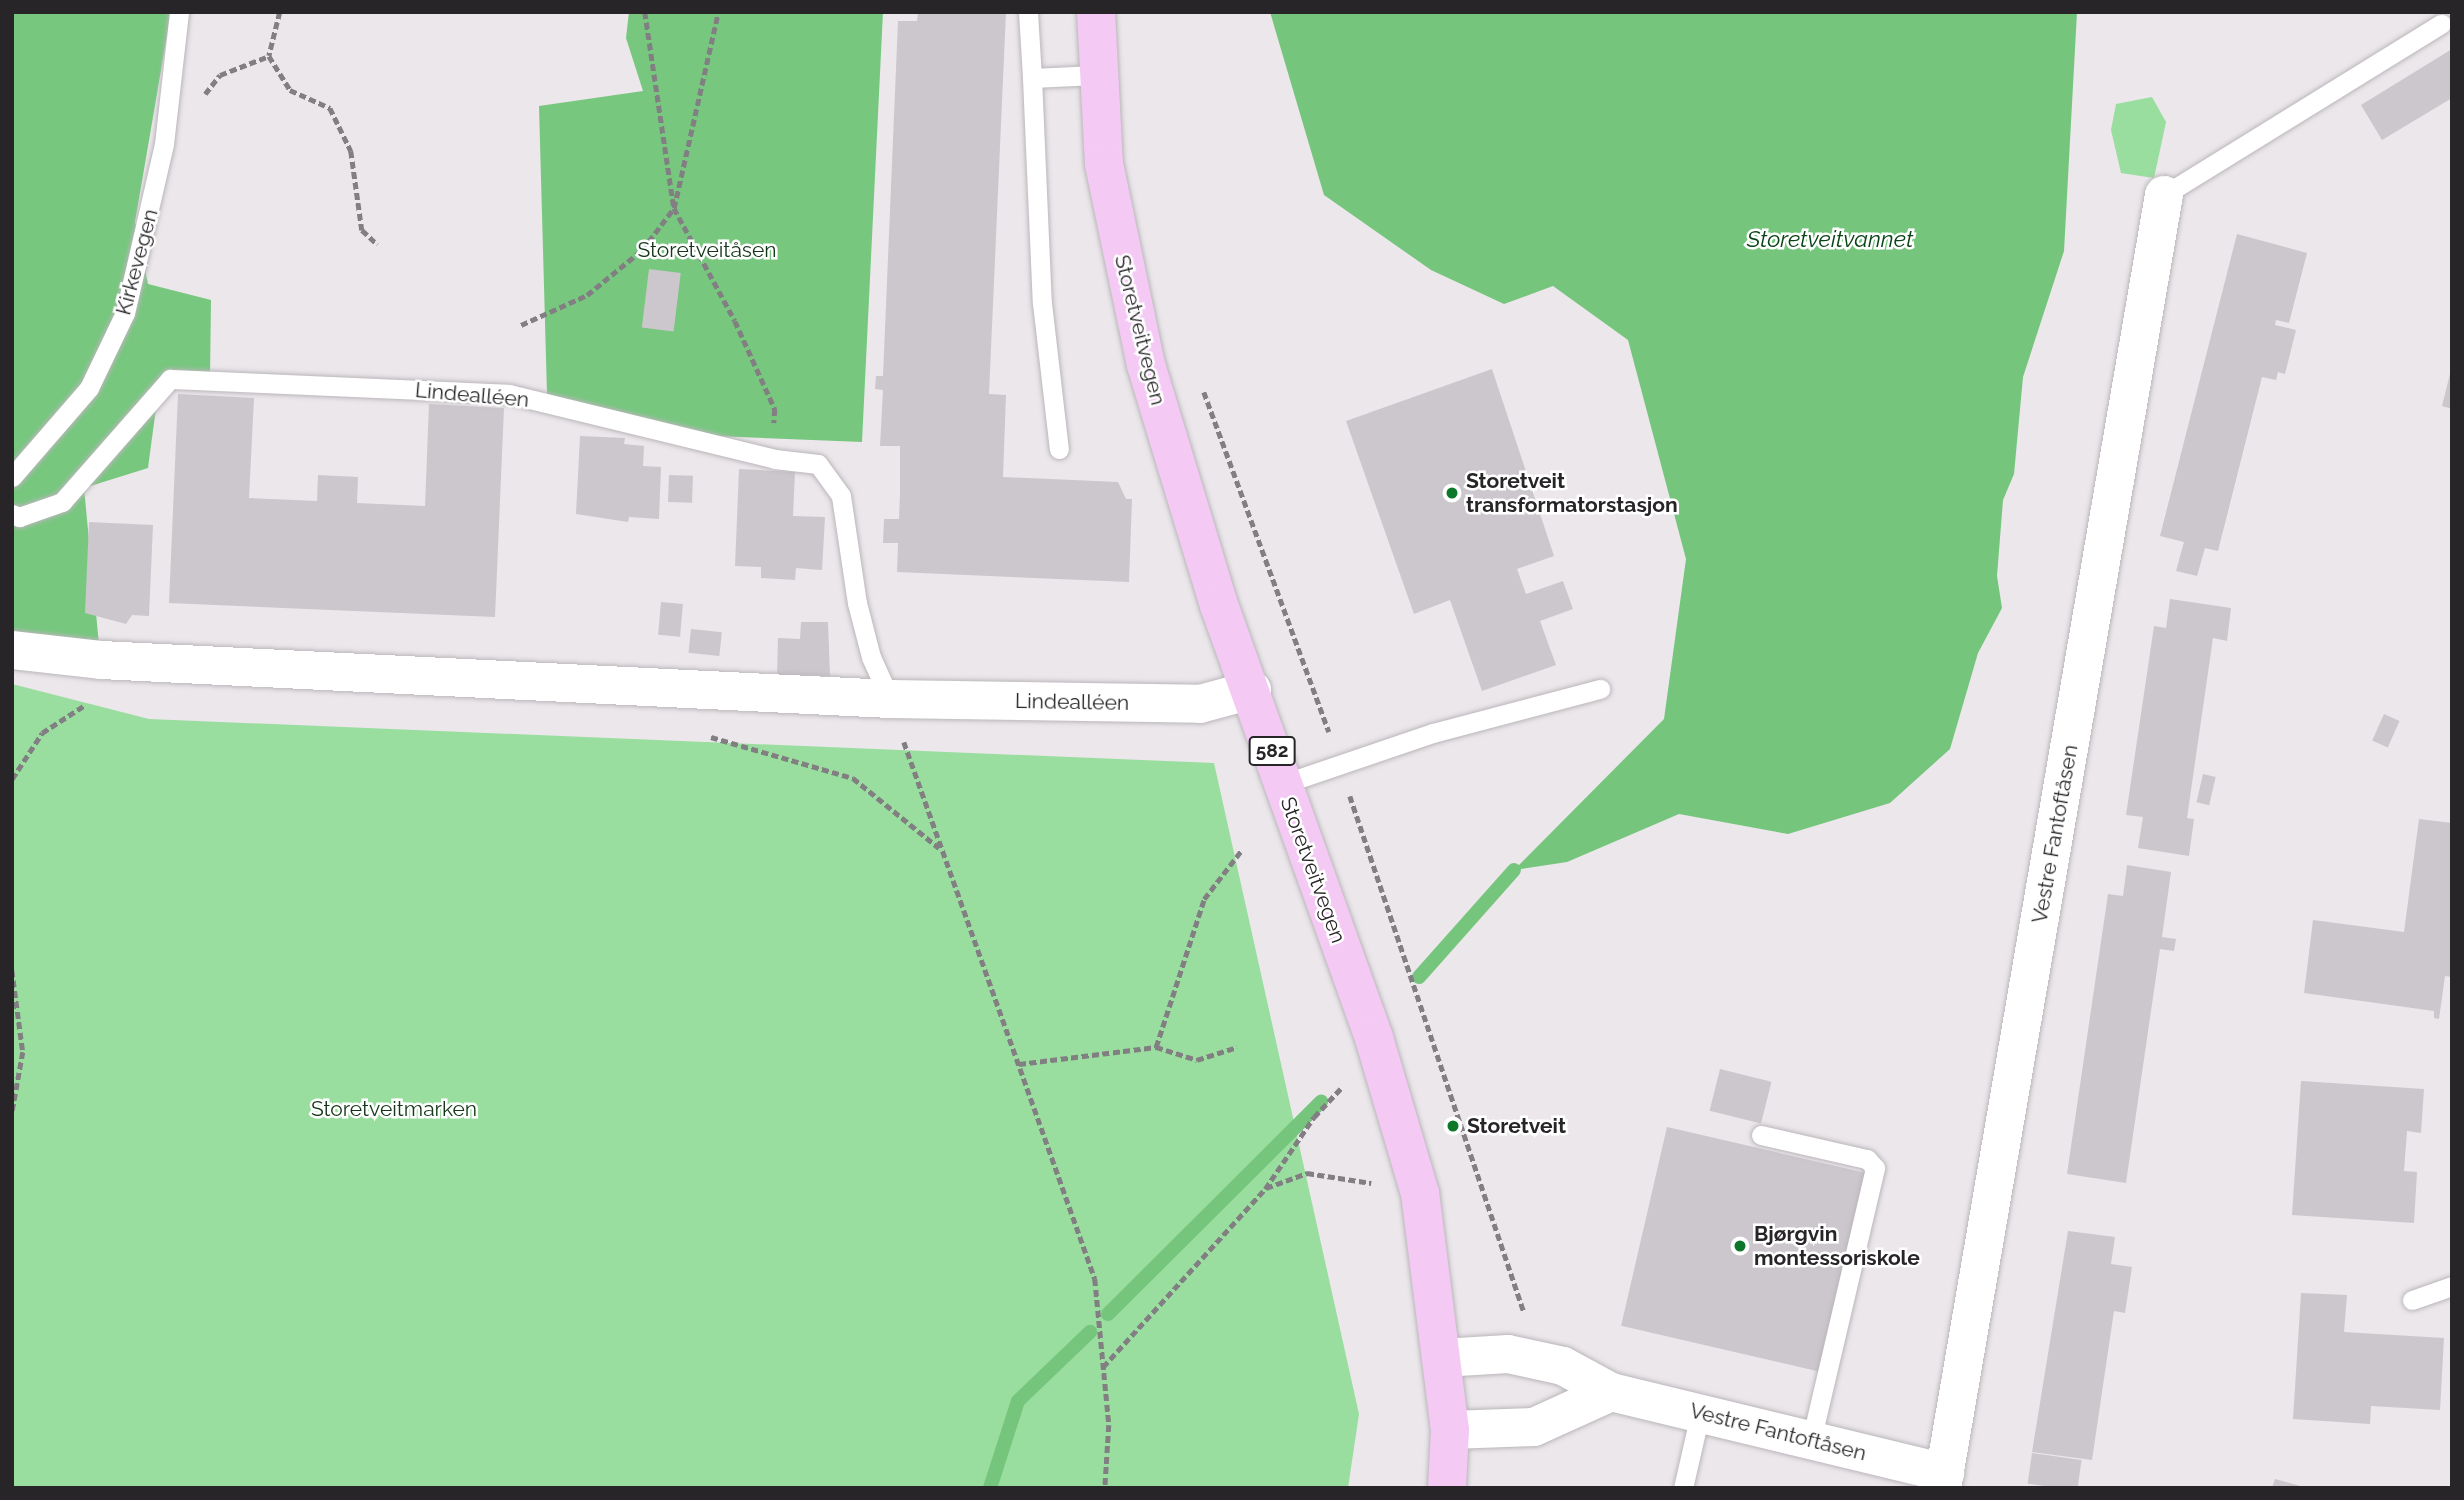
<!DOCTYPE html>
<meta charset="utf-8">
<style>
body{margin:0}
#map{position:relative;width:2464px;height:1500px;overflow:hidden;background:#ebe7eb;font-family:Raleway,sans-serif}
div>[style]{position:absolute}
.green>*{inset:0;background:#99dd9f}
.forest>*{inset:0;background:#77c77f}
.water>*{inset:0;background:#75c57d}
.stream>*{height:14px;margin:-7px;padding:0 7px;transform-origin:7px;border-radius:7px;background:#75c57d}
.building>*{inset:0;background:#ccc7cc;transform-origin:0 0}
.path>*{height:4.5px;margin-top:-2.25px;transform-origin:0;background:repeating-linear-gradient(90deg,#827f82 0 7px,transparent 0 10.5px)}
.roads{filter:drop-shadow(0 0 2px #bab6ba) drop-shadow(0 0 2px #bab6ba)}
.lane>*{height:19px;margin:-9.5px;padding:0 9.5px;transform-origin:9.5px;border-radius:9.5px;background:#fff}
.street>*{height:38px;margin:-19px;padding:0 19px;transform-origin:19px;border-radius:19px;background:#fff}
.primary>*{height:38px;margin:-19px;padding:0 19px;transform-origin:19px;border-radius:19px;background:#f4caf5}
.dots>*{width:19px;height:19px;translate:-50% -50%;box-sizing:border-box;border:4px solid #fff;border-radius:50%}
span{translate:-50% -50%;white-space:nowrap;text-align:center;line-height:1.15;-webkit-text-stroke:5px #fff;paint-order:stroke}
.shield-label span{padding:2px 5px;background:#fff;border:2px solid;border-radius:5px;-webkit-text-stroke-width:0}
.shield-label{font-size:19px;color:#272527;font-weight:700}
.park-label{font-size:21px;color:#153619}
.street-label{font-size:21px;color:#272527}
.poi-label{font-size:21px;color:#272527;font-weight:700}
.left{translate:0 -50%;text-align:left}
.water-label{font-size:23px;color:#094417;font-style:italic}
.frame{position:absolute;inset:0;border:14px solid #272527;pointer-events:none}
</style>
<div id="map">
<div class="green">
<div style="clip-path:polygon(2152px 97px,2166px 122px,2154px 178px,2121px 173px,2111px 130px,2116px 104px)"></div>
<div style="clip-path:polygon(12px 684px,149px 719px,1214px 763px,1359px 1414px,1348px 1488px,12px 1488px)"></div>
</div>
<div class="forest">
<div style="clip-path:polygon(12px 12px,171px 12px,135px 222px,148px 284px,211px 300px,210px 377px,160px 378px,148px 468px,84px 488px,100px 655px,12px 653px)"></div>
<div style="clip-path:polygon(629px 12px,883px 12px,862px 442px,690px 435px,547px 394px,539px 106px,643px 91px,626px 38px)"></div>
</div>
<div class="water">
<div style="clip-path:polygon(1270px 12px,2077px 12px,2064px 251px,2023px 377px,2014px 474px,2003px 500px,1997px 576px,2002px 608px,1978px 653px,1950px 749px,1890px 803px,1788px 834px,1679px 814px,1567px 862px,1514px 870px,1664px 719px,1686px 559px,1628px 340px,1553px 286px,1504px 304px,1431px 270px,1324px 195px)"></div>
</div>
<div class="stream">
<div style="left:1419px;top:977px;width:143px;rotate:-48.4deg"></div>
<div style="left:1108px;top:1314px;width:301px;rotate:-44.9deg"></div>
<div style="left:990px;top:1488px;width:91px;rotate:-72.2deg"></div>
<div style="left:1018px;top:1401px;width:100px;rotate:-43.8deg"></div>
</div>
<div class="building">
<div style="clip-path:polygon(918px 12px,1006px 12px,989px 394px,1006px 395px,1003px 477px,1118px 482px,1126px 499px,1132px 499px,1129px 582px,897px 572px,898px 543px,883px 543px,884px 519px,899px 519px,900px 494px,900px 446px,880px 446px,883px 390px,875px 389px,876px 376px,883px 376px,898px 21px,917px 21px)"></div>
<div style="clip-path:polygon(2452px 49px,2452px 98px,2382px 140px,2361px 105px)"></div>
<div style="clip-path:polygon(2237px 234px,2307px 253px,2289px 323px,2276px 320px,2275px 325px,2296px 330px,2285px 374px,2278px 372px,2276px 380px,2262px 377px,2218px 551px,2205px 548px,2197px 576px,2176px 571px,2184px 542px,2160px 536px)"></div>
<div style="left:649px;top:269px;width:32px;height:59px;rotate:7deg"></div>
<div style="clip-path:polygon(1492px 369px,1554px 556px,1517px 569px,1526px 594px,1563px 581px,1573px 609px,1540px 621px,1556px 665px,1482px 691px,1450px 600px,1414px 614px,1346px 421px)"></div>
<div style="clip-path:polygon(2451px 370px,2452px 370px,2452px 409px,2442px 406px)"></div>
<div style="clip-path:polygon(178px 394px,254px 398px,249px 498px,317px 501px,318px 475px,358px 477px,357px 503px,425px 506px,429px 404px,504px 408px,495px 617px,169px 603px)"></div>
<div style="clip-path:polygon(580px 436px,625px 438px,624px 444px,644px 446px,643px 466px,661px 467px,659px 519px,629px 517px,628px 522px,576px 514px)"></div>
<div style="clip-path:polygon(739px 469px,795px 472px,793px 516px,825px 517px,822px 570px,796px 568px,795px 580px,761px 578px,761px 567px,735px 566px)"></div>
<div style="left:669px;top:475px;width:24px;height:27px;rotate:2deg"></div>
<div style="clip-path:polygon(89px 522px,153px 525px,149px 616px,132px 615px,126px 624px,85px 613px)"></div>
<div style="clip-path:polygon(2170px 599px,2231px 608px,2227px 641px,2213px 638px,2187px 818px,2194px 819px,2189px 856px,2138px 848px,2143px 817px,2126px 815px,2154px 626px,2166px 628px)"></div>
<div style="left:661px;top:602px;width:22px;height:33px;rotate:5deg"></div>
<div style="clip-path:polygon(801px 622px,828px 622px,830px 676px,777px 675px,778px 638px,800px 639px)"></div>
<div style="left:691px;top:629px;width:31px;height:24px;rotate:6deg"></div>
<div style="left:2384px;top:714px;width:17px;height:29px;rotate:24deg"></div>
<div style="left:2203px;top:774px;width:13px;height:29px;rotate:13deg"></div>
<div style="clip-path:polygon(2419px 819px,2452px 823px,2452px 977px,2445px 976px,2439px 1019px,2434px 1018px,2434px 1011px,2304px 993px,2313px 920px,2404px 932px)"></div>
<div style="clip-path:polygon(2127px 865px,2171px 872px,2162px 937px,2176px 939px,2174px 951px,2160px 949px,2126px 1183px,2067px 1174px,2108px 894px,2123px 896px)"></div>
<div style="left:1720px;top:1069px;width:53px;height:43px;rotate:14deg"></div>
<div style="clip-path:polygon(2301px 1081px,2424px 1089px,2421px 1133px,2407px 1131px,2404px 1171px,2417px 1172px,2414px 1223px,2292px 1215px)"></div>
<div style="left:1667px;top:1127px;width:203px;height:204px;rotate:13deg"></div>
<div style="clip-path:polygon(2068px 1231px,2115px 1237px,2111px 1264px,2132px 1267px,2125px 1313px,2114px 1311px,2092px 1460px,2032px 1452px)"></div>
<div style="clip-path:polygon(2301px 1293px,2347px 1295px,2344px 1332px,2444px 1338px,2440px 1410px,2371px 1406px,2370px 1424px,2293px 1419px)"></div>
<div style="left:2032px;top:1453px;width:50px;height:31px;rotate:8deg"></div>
<div style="clip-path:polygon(2275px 1479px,2304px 1487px,2304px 1488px,2272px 1488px)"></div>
</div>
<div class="path">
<div style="left:280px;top:12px;width:45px;rotate:104deg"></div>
<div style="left:269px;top:56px;width:40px;rotate:58deg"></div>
<div style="left:290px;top:90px;width:44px;rotate:24.2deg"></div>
<div style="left:330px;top:108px;width:48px;rotate:64deg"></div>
<div style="left:351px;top:151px;width:80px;rotate:82.1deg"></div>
<div style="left:362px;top:230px;width:21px;rotate:43deg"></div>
<div style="left:645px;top:12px;width:198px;rotate:81.6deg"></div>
<div style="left:674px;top:208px;width:128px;rotate:61.6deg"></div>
<div style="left:735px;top:321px;width:97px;rotate:65.6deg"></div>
<div style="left:775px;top:409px;width:14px;rotate:94deg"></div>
<div style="left:205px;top:94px;width:24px;rotate:-52deg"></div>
<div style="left:220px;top:75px;width:53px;rotate:-21.2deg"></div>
<div style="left:521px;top:325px;width:72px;rotate:-24.4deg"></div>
<div style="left:587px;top:295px;width:71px;rotate:-39.3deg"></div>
<div style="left:642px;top:250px;width:53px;rotate:-52.7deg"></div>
<div style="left:674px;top:208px;width:201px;rotate:-77.3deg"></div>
<div style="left:1204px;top:392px;width:362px;rotate:69.8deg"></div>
<div style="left:711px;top:737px;width:148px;rotate:16.1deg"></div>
<div style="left:853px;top:778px;width:111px;rotate:39.1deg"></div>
<div style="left:904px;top:742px;width:570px;rotate:70.42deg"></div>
<div style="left:1095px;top:1279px;width:147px;rotate:84.5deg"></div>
<div style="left:1109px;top:1425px;width:63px;rotate:93.6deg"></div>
<div style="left:12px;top:779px;width:55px;rotate:-56.9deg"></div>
<div style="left:42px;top:733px;width:51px;rotate:-33.1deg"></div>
<div style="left:1350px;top:796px;width:545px;rotate:71.37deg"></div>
<div style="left:12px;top:970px;width:83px;rotate:82.4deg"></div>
<div style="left:23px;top:1052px;width:62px;rotate:100.2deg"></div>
<div style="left:1156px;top:1047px;width:156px;rotate:-72deg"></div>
<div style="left:1204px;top:899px;width:61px;rotate:-52.4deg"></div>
<div style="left:1019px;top:1064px;width:138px;rotate:-7.1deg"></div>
<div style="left:1156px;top:1047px;width:43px;rotate:17.6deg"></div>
<div style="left:1197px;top:1060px;width:42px;rotate:-18deg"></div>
<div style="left:1266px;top:1188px;width:44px;rotate:-20.1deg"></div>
<div style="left:1307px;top:1173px;width:65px;rotate:8.9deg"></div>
<div style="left:1103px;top:1367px;width:241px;rotate:-47.7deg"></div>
<div style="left:1265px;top:1189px;width:87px;rotate:-55.8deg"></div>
<div style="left:1314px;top:1117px;width:41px;rotate:-47deg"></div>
</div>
<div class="roads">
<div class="lane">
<div style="left:1028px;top:12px;width:66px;rotate:86.5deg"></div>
<div style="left:1032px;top:78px;width:64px;rotate:-2.7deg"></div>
<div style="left:1032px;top:78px;width:225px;rotate:87.5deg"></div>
<div style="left:1042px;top:303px;width:147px;rotate:83.4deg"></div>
<div style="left:2164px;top:195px;width:326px;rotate:-31.7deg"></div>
<div style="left:12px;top:477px;width:118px;rotate:-49.1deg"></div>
<div style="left:89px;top:388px;width:83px;rotate:-64.4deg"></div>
<div style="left:125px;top:313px;width:173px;rotate:-77deg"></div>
<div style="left:164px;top:144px;width:133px;rotate:-83.5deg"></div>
<div style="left:12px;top:514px;width:8px;rotate:23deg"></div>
<div style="left:19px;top:517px;width:46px;rotate:-19.2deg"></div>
<div style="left:62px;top:502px;width:164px;rotate:-48.7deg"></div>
<div style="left:170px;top:379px;width:339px;rotate:2.5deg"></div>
<div style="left:509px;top:394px;width:274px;rotate:13.7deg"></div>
<div style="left:775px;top:459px;width:43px;rotate:6.6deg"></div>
<div style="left:818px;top:464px;width:39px;rotate:54deg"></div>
<div style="left:841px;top:496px;width:108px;rotate:81.5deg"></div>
<div style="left:857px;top:603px;width:56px;rotate:75.5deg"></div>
<div style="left:871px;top:657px;width:46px;rotate:65.7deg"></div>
<div style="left:1283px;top:784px;width:158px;rotate:-18.8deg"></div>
<div style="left:1433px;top:733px;width:173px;rotate:-14.8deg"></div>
<div style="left:1761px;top:1135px;width:109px;rotate:12.8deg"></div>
<div style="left:1867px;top:1159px;width:12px;rotate:48deg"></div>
<div style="left:1875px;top:1168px;width:279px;rotate:103.2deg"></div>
<div style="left:2412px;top:1300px;width:42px;rotate:-19.3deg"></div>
<div style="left:1683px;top:1488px;width:76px;rotate:-77.1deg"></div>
</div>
<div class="street">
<div style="left:12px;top:650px;width:90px;rotate:6.4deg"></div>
<div style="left:101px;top:660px;width:790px;rotate:2.83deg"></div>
<div style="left:890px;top:699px;width:310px;rotate:0.9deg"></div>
<div style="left:1200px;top:704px;width:54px;rotate:-15.1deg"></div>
<div style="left:1442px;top:1358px;width:66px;rotate:-3.5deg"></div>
<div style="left:1508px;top:1354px;width:56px;rotate:12.3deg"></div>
<div style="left:1563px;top:1366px;width:55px;rotate:28.4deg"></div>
<div style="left:1611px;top:1392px;width:344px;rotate:13.6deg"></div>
<div style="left:1450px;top:1430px;width:84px;rotate:-2deg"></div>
<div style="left:1534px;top:1427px;width:85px;rotate:-24.4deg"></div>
<div style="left:1942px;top:1488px;width:1312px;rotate:-80.26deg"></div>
</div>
<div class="primary">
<div style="left:1096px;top:12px;width:152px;rotate:87deg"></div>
<div style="left:1104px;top:164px;width:205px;rotate:78.2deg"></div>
<div style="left:1146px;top:365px;width:251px;rotate:73.1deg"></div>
<div style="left:1219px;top:605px;width:460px;rotate:70.3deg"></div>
<div style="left:1374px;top:1038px;width:162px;rotate:73.5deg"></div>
<div style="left:1420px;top:1193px;width:239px;rotate:82.8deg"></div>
<div style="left:1450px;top:1430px;width:58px;rotate:93deg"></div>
</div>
</div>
<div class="dots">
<div style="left:1452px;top:493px;background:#0d772a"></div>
<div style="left:1453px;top:1126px;background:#0d772a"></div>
<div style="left:1740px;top:1246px;background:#0d772a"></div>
</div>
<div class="shield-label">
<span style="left:1272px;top:751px">582</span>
</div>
<div class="park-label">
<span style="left:707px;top:250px">Storetveitåsen</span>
<span style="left:394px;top:1109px">Storetveitmarken</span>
</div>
<div class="street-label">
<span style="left:137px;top:262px;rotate:-75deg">Kirkevegen</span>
<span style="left:1140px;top:330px;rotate:76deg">Storetveitvegen</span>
<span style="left:472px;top:395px;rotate:5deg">Lindealléen</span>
<span style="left:1072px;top:702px;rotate:1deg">Lindealléen</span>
<span style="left:2055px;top:834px;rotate:-80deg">Vestre Fantoftåsen</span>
<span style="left:1313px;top:870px;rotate:70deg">Storetveitvegen</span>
<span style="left:1778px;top:1432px;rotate:14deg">Vestre Fantoftåsen</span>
</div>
<div class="poi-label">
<span class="left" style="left:1466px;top:493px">Storetveit<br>transformatorstasjon</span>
<span class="left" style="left:1467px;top:1126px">Storetveit</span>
<span class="left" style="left:1754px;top:1246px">Bjørgvin<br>montessoriskole</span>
</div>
<div class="water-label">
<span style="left:1830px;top:239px">Storetveitvannet</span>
</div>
<div class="frame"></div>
</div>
